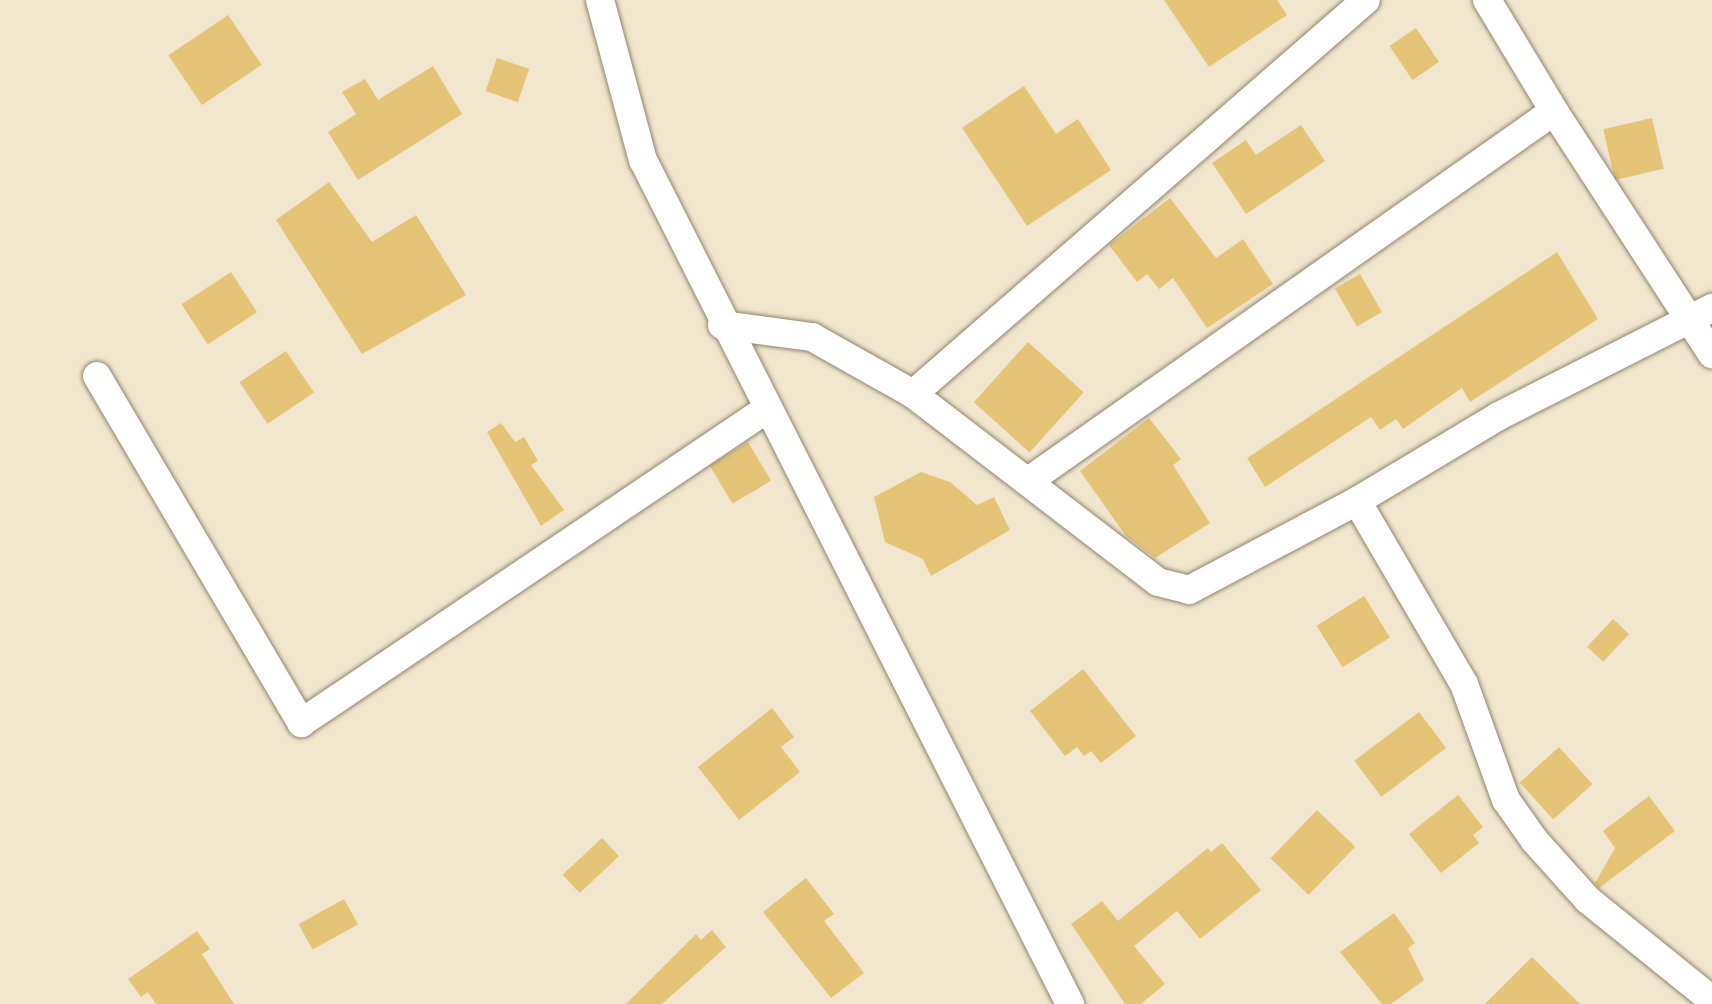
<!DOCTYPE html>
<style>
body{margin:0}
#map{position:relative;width:1712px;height:1004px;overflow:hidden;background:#f1e6ce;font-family:Arial,sans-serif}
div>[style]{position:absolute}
.building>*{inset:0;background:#e5c478;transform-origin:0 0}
.roads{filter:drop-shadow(0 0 2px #8f8570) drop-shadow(0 0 2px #8f8570)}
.minor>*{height:28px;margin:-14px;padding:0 14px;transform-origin:14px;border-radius:14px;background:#fff}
span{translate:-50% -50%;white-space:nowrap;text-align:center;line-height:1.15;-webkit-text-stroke:7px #fef3db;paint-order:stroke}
</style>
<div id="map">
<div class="building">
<div style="clip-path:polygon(1164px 0,1277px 0,1287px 15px,1209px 67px)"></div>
<div style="left:228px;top:15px;width:60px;height:72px;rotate:56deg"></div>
<div style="left:1416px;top:28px;width:41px;height:32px;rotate:56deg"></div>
<div style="left:497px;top:58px;width:34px;height:35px;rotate:19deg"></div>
<div style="clip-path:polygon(433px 66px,462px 114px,358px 180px,328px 132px,356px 114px,342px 92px,365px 79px,378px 100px)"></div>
<div style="clip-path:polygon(1024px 86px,1056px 134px,1078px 119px,1111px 170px,1027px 226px,962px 128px)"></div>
<div style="left:1652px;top:118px;width:52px;height:50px;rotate:77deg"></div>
<div style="clip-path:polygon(1301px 125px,1325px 161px,1246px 214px,1212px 163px,1246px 140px,1256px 155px)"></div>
<div style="clip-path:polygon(329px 182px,372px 242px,416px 215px,466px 295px,362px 354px,276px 220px)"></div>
<div style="clip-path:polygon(1170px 198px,1216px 258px,1243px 239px,1273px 284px,1207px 328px,1173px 278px,1159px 289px,1147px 274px,1137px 282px,1109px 245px)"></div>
<div style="clip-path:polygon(1557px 252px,1598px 319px,1470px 402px,1462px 388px,1403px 429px,1396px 419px,1380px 430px,1371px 417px,1265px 487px,1247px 458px)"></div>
<div style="left:231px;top:272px;width:48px;height:59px;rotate:57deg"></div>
<div style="left:1360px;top:274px;width:44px;height:29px;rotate:60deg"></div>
<div style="left:1028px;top:342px;width:75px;height:81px;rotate:42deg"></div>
<div style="left:286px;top:351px;width:50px;height:56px;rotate:56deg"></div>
<div style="clip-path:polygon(1149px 418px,1181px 459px,1173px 465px,1210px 523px,1155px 558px,1126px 536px,1080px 471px)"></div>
<div style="clip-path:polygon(501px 423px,515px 442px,524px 437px,538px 461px,531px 465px,564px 510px,541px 526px,487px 432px)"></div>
<div style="left:748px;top:442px;width:45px;height:45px;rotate:59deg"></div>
<div style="clip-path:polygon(921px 472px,950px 482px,977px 505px,994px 497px,1010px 530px,931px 576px,923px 559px,885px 542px,874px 497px)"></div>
<div style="left:1364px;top:596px;width:49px;height:56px;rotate:58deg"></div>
<div style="left:1613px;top:619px;width:22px;height:38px;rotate:43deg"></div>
<div style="clip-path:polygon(1083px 669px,1136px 736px,1101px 763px,1091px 751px,1084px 756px,1077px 747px,1065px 756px,1030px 711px)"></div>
<div style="clip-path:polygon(772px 708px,794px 737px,781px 747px,800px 772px,739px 820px,698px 767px)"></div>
<div style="left:1419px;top:712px;width:45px;height:81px;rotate:53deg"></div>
<div style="left:1559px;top:747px;width:50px;height:53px;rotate:48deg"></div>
<div style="clip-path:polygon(1458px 795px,1483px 827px,1473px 835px,1479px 843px,1441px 873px,1409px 834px)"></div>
<div style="clip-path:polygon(1649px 796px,1675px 831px,1599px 888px,1595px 883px,1615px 848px,1603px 831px)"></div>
<div style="left:1317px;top:810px;width:53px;height:67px;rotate:44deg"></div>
<div style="left:602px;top:838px;width:25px;height:54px;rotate:47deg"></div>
<div style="clip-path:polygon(1222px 843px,1261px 890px,1200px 939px,1177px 911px,1134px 946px,1165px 984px,1141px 1004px,1125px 1004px,1071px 924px,1102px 901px,1118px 921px,1208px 848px,1211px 852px)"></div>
<div style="clip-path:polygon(806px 878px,834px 914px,824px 921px,864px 973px,831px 998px,763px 912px)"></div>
<div style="left:344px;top:899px;width:29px;height:52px;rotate:61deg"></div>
<div style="clip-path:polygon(1394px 913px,1415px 943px,1408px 948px,1424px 980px,1391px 1004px,1382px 1004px,1340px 952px)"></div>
<div style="clip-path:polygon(712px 930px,726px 947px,662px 1004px,626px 1004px,696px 934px,701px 940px)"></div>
<div style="clip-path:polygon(197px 931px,210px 949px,202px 954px,234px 1004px,156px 1004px,148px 992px,141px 997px,128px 979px)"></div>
<div style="clip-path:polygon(1532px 957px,1580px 1004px,1485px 1004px)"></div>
</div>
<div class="roads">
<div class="minor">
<div style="left:600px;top:0;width:166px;rotate:75deg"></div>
<div style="left:643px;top:160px;width:946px;rotate:63.16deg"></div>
<div style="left:1487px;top:0;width:130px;rotate:58.9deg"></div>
<div style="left:722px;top:325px;width:91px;rotate:7.6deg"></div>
<div style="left:812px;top:337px;width:116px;rotate:29.4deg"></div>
<div style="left:913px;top:394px;width:309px;rotate:37.5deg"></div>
<div style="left:1158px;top:582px;width:32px;rotate:14deg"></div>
<div style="left:1189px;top:590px;width:190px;rotate:-27.9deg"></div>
<div style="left:1357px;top:501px;width:165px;rotate:-30.9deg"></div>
<div style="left:1499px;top:416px;width:239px;rotate:-26.9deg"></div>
<div style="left:97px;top:376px;width:403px;rotate:59.5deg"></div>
<div style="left:301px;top:723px;width:562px;rotate:-33.97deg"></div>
<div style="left:913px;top:394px;width:600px;rotate:-41.02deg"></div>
<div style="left:1030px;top:480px;width:641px;rotate:-35.15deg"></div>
<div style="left:1554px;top:111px;width:290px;rotate:57deg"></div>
<div style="left:1357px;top:501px;width:212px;rotate:59.7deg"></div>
<div style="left:1464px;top:684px;width:123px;rotate:70.1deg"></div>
<div style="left:1506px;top:800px;width:50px;rotate:54.7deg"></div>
<div style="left:1535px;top:841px;width:79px;rotate:48.1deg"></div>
<div style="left:1588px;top:900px;width:159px;rotate:38.9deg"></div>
</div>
</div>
</div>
